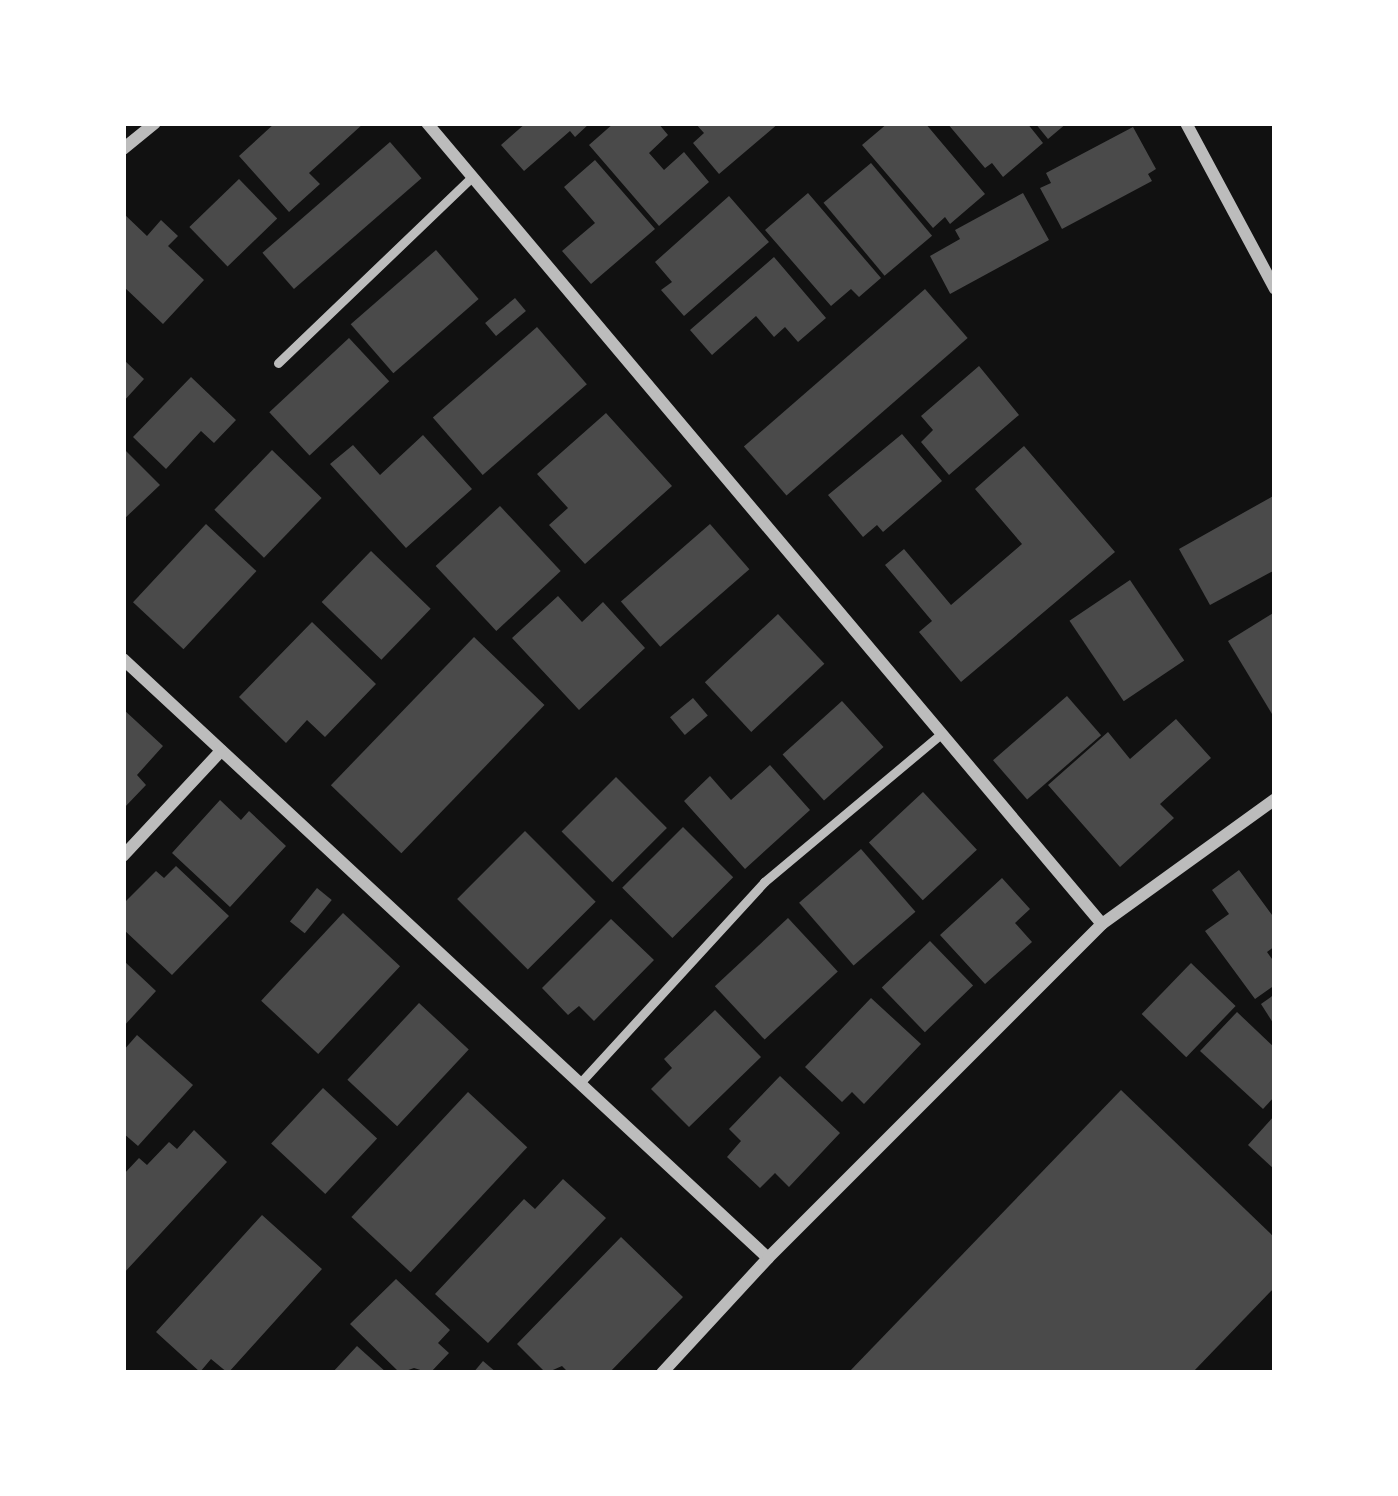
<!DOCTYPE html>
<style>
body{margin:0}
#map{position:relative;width:1398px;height:1496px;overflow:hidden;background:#111;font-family:Rubik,sans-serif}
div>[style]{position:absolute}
.building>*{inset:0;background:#4a4a4a;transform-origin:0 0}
.service>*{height:9px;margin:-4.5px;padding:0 4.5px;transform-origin:4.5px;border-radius:4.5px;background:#bcbcbc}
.minor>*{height:12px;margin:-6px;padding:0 6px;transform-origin:6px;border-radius:6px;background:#bcbcbc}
span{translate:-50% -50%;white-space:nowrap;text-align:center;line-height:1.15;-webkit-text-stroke:9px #fff;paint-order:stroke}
.frame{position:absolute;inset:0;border:126px solid #fff;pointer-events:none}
</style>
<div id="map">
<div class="building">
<div style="clip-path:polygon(275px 123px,364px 123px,309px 173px,320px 184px,289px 212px,239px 156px)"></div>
<div style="clip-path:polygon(526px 123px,590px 123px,575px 137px,570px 131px,524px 171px,501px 145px)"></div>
<div style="clip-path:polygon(614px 123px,658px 123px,668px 135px,649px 153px,664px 170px,684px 152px,709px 182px,659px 226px,589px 145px)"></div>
<div style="clip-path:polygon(695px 123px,779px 123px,719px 174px,693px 143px,704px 133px)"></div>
<div style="clip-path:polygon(888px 123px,925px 123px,985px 194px,950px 224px,945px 217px,933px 228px,862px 145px)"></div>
<div style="clip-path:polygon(947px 123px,1027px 123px,1043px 143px,1003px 177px,992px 163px,985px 168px)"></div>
<div style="clip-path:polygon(1035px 123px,1067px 123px,1048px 139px)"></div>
<div style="clip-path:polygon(1133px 127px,1156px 169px,1148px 174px,1152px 181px,1062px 229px,1040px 188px,1051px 183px,1046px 173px)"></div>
<div style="left:390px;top:142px;width:48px;height:169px;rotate:49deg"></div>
<div style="clip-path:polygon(595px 160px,655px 229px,591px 284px,562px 251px,595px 223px,564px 187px)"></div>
<div style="left:871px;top:163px;width:95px;height:62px;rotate:50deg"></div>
<div style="left:239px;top:179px;width:55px;height:69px;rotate:46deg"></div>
<div style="clip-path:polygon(808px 193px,881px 278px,859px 297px,851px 289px,831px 306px,765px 230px)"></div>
<div style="clip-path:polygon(1023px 193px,1049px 240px,950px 294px,930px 256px,960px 239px,955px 230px)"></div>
<div style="clip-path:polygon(729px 196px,769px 242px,684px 316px,661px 290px,672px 282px,655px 262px)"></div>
<div style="clip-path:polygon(123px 213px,147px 236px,161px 220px,178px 236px,168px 246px,204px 280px,163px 324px,123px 286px)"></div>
<div style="left:436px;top:250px;width:65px;height:113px;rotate:49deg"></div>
<div style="clip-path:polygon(774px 257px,826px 318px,798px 342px,785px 327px,774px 337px,756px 316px,712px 355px,690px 330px)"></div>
<div style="left:925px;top:289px;width:65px;height:240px;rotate:49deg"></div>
<div style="left:515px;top:298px;width:17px;height:39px;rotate:50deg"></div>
<div style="left:537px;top:327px;width:76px;height:138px;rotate:49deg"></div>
<div style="left:349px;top:338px;width:59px;height:109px;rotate:47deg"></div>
<div style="clip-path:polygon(123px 359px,144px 379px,123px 402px)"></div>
<div style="clip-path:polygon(979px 366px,1019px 415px,949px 475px,921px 442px,933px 430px,921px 416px)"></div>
<div style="clip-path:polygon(191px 377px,236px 420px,214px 443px,201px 431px,166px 469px,133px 437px)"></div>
<div style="clip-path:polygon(606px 413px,672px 486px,585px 564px,549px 525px,568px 508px,537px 474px)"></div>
<div style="clip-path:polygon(902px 434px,942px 481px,883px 532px,877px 525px,863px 537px,828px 495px)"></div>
<div style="clip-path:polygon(423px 435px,472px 489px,406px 548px,330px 464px,353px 445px,380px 475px)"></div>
<div style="clip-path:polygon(1024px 446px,1115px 552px,961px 682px,919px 632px,932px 621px,885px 565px,904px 549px,951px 605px,1022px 544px,975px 489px)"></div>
<div style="clip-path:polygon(123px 448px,160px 485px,123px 520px)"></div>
<div style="left:272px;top:450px;width:69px;height:83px;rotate:44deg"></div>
<div style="clip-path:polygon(1275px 495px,1275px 570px,1210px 605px,1179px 549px)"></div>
<div style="left:500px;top:506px;width:89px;height:88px;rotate:47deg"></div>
<div style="left:206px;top:524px;width:69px;height:107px;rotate:43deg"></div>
<div style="left:710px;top:524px;width:60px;height:118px;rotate:49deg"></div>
<div style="left:371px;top:551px;width:83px;height:71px;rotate:44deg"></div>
<div style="left:1130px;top:580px;width:97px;height:73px;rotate:56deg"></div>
<div style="clip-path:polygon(558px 596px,582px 622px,603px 602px,645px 648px,579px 710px,512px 638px)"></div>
<div style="clip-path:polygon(1275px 612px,1275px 719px,1228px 641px)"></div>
<div style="left:778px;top:614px;width:68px;height:100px;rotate:47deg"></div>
<div style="clip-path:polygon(312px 622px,376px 684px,325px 737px,307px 720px,286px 743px,239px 697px)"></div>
<div style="left:474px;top:637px;width:98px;height:206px;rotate:44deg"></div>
<div style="left:1067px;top:696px;width:52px;height:98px;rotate:49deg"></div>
<div style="left:693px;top:698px;width:23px;height:30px;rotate:50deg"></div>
<div style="left:842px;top:701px;width:62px;height:80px;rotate:48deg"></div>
<div style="clip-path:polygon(123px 709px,163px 746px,137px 775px,146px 785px,123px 809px)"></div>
<div style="clip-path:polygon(1176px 719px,1211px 758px,1160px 804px,1174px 818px,1120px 867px,1048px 785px,1108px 732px,1130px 759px)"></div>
<div style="clip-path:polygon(770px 765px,810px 810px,745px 869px,684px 801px,710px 776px,731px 800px)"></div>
<div style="left:616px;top:777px;width:72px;height:77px;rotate:45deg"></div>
<div style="left:923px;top:792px;width:79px;height:74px;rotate:47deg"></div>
<div style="clip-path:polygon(220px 800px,241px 820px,249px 811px,286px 846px,230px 907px,172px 853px)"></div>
<div style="left:683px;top:827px;width:71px;height:86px;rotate:45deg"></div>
<div style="left:525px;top:831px;width:100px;height:96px;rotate:45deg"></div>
<div style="left:861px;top:849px;width:83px;height:82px;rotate:49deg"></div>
<div style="clip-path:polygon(176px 866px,229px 916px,172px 975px,123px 929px,123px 904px,156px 871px,164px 878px)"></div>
<div style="clip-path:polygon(1239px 870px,1275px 919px,1275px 946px,1267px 952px,1275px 963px,1275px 985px,1255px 999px,1205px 931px,1229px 914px,1212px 890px)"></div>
<div style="clip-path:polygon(1002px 878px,1030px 909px,1015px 923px,1032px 942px,985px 984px,940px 935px)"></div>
<div style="left:317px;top:888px;width:19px;height:43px;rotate:39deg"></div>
<div style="left:343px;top:913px;width:78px;height:120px;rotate:43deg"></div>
<div style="left:788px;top:918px;width:73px;height:100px;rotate:47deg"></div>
<div style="clip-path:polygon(611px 919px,654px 960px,594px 1021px,579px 1006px,568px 1015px,542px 988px)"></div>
<div style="left:930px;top:941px;width:62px;height:67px;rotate:46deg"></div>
<div style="clip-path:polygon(123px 960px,156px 991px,123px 1027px)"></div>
<div style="left:1191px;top:963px;width:62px;height:71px;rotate:44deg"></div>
<div style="clip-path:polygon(1275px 994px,1275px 1026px,1261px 1004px)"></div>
<div style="clip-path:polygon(871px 998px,921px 1044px,864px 1104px,852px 1092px,842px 1102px,805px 1067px)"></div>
<div style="left:419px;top:1003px;width:68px;height:105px;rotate:43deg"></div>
<div style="clip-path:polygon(715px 1010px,761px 1057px,689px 1127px,651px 1089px,672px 1068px,664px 1059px)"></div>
<div style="clip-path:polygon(1237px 1012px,1275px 1048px,1275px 1096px,1263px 1109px,1200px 1051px)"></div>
<div style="clip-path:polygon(137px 1035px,193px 1085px,138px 1146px,123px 1133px,123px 1051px)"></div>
<div style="clip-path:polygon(780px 1076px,840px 1133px,789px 1187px,775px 1173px,760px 1188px,727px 1157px,741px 1141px,729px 1129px)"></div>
<div style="left:323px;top:1088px;width:74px;height:76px;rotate:43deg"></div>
<div style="clip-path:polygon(1121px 1090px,1275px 1238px,1275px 1287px,1192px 1373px,848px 1373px)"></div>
<div style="left:468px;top:1092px;width:81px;height:171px;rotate:43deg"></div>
<div style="clip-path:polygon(1275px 1115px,1275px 1170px,1248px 1145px)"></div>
<div style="clip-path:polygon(194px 1130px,227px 1162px,123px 1274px,123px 1175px,139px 1158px,147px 1165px,169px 1142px,177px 1149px)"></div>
<div style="clip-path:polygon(563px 1179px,606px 1218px,488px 1343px,435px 1294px,524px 1199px,535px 1209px)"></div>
<div style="clip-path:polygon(262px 1215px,322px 1269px,228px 1373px,211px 1359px,200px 1372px,156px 1332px)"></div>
<div style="clip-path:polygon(621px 1237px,683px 1297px,609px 1373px,569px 1373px,562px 1366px,546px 1373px,517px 1344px)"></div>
<div style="clip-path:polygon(396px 1279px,450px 1330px,438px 1343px,449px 1353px,430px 1373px,414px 1368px,400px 1373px,350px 1324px)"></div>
<div style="clip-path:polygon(357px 1346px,387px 1373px,332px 1373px)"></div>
<div style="clip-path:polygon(483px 1361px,497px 1373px,473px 1373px)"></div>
</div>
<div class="service">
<div style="left:278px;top:363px;width:269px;rotate:-43.8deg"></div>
<div style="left:580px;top:1083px;width:273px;rotate:-47.5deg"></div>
<div style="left:764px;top:882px;width:231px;rotate:-39.9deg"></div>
</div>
<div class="minor">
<div style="left:427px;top:123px;width:1047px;rotate:49.88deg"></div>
<div style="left:1186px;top:123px;width:188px;rotate:61.8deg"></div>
<div style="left:123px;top:149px;width:41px;rotate:-39.1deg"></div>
<div style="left:123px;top:659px;width:880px;rotate:42.88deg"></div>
<div style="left:123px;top:856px;width:144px;rotate:-47deg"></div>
<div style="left:662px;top:1373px;width:156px;rotate:-47.3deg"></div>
<div style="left:768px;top:1258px;width:472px;rotate:-45deg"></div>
<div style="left:1102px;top:924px;width:213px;rotate:-35.8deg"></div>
</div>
<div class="frame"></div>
</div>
